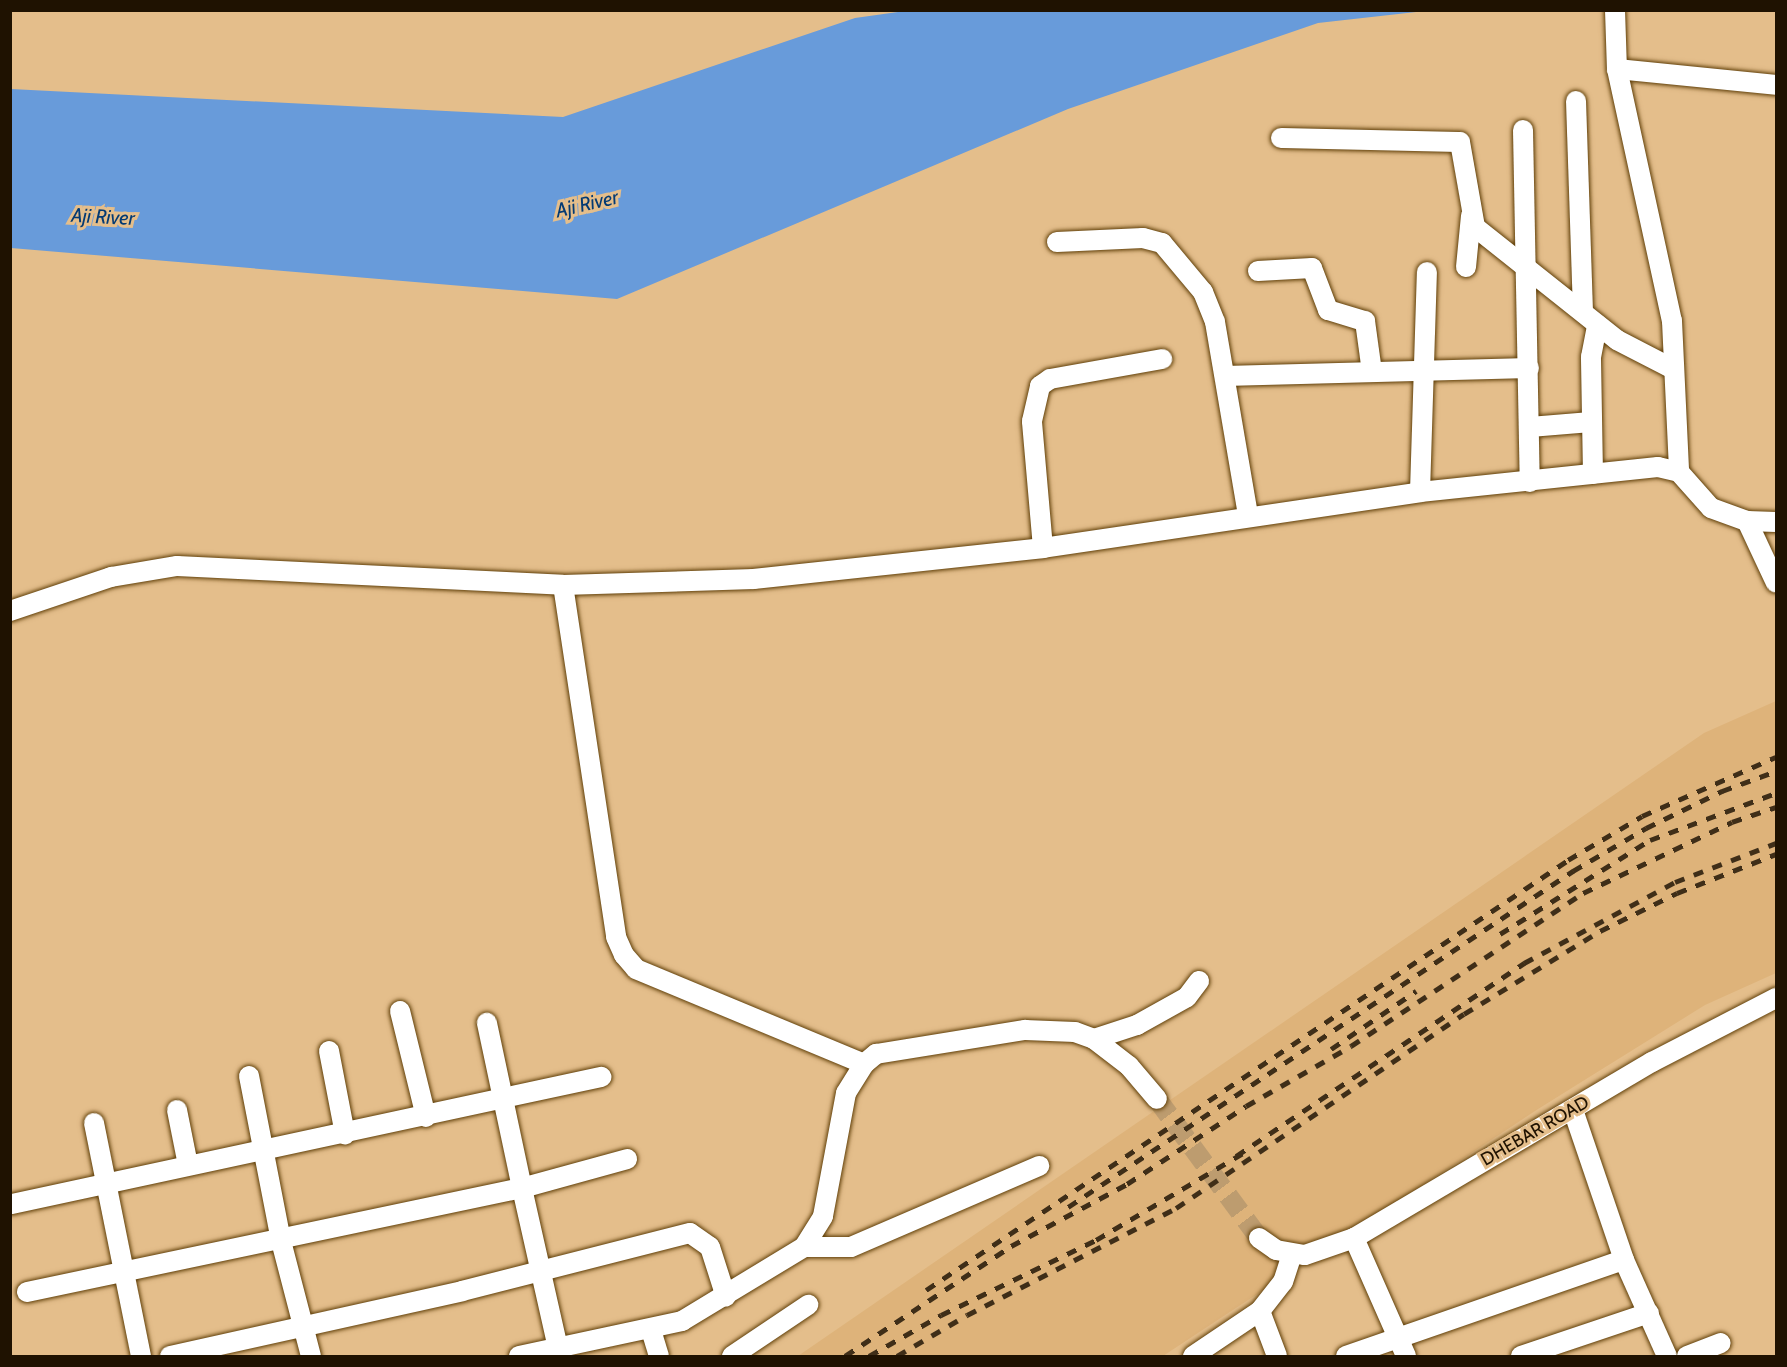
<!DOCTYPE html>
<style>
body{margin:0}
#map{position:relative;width:1787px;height:1367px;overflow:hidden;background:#e4be8b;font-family:Cabin,sans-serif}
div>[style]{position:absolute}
.built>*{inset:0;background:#deb37a}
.water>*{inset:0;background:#689bda}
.minor-tunnel>*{height:20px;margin-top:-10px;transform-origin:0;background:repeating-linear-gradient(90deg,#bd9c6f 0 20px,transparent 0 30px)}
.roads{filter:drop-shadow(0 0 2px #603f08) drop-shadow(0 0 2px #603f08)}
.minor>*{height:20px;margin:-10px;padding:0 10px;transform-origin:10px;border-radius:10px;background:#fff}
.rail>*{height:4.5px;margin-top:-2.25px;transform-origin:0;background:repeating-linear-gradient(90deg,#3f2e18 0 10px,transparent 0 20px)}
span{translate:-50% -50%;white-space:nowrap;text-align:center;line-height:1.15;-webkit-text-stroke:6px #e4be8b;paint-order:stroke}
.street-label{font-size:18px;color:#1f1201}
.water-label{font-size:20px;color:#033a73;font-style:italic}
.frame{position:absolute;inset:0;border:12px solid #1f1201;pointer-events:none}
</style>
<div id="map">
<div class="built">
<div style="clip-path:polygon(1776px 701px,1776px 973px,1705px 1005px,1538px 1109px,1163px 1356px,798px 1356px,1704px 733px)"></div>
</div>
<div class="water">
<div style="clip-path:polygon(905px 11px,1425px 11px,1318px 23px,1068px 109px,617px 299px,11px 248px,11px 89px,563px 117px,855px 18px)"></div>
</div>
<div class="minor-tunnel">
<div style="left:1157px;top:1099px;width:172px;rotate:53.7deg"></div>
</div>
<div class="roads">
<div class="minor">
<div style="left:1615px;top:10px;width:59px;rotate:88.1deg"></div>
<div style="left:1617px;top:69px;width:258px;rotate:77.7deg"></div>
<div style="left:1672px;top:321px;width:151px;rotate:87.3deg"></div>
<div style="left:1617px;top:69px;width:160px;rotate:5.7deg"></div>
<div style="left:1576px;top:101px;width:209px;rotate:88.1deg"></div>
<div style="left:1523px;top:130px;width:352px;rotate:88.9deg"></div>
<div style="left:1281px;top:138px;width:179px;rotate:1.3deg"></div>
<div style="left:1460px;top:142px;width:86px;rotate:80deg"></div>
<div style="left:1475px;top:227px;width:181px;rotate:38.5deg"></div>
<div style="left:1617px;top:340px;width:63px;rotate:27.4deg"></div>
<div style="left:1057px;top:242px;width:86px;rotate:-2.7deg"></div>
<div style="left:1143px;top:238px;width:20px;rotate:15deg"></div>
<div style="left:1162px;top:243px;width:64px;rotate:50.1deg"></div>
<div style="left:1203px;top:292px;width:32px;rotate:68deg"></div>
<div style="left:1215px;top:322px;width:197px;rotate:80.3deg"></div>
<div style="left:1466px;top:267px;width:51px;rotate:-84.4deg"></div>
<div style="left:1258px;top:271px;width:54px;rotate:-3.2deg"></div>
<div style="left:1312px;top:268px;width:45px;rotate:69.1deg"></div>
<div style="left:1328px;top:310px;width:39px;rotate:17deg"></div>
<div style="left:1365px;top:321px;width:51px;rotate:82.2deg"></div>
<div style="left:1225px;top:376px;width:304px;rotate:-1.5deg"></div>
<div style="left:1530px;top:427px;width:61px;rotate:-4.7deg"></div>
<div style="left:1593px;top:474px;width:117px;rotate:-91deg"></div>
<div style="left:1591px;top:357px;width:33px;rotate:-79deg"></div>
<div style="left:1420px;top:492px;width:220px;rotate:-88.2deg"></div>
<div style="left:1747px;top:521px;width:68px;rotate:64.9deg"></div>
<div style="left:1043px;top:548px;width:127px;rotate:-95deg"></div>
<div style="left:1032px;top:421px;width:36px;rotate:-77deg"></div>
<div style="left:1040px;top:386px;width:12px;rotate:-35deg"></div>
<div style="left:1050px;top:379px;width:114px;rotate:-10.1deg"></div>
<div style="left:563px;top:585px;width:356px;rotate:81.4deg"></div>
<div style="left:616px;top:937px;width:20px;rotate:66deg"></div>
<div style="left:624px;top:955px;width:18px;rotate:49deg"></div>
<div style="left:636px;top:969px;width:247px;rotate:22.6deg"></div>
<div style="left:10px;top:611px;width:107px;rotate:-18.6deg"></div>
<div style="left:111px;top:577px;width:67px;rotate:-9.5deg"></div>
<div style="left:177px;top:566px;width:386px;rotate:2.8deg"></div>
<div style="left:563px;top:585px;width:191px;rotate:-1.8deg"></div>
<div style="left:754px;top:579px;width:291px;rotate:-6.1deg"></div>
<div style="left:1043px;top:548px;width:381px;rotate:-8.4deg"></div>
<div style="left:1420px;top:492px;width:239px;rotate:-6deg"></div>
<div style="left:1658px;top:467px;width:22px;rotate:13deg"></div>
<div style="left:1679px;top:472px;width:48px;rotate:48.4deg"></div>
<div style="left:1711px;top:508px;width:38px;rotate:20deg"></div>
<div style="left:1747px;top:521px;width:29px;rotate:2deg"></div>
<div style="left:400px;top:1011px;width:109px;rotate:76.2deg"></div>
<div style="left:1094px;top:1039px;width:45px;rotate:-18deg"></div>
<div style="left:1137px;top:1025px;width:57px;rotate:-29.2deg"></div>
<div style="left:1187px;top:997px;width:20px;rotate:-53deg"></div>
<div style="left:329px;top:1051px;width:85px;rotate:79.1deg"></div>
<div style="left:249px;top:1076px;width:168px;rotate:79deg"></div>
<div style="left:281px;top:1241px;width:119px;rotate:75.4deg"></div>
<div style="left:177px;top:1110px;width:56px;rotate:78.7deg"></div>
<div style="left:1573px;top:1110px;width:158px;rotate:71.2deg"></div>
<div style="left:1624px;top:1260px;width:105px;rotate:65.9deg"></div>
<div style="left:94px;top:1123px;width:238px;rotate:78.6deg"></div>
<div style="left:12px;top:1204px;width:603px;rotate:-12.17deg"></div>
<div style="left:1259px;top:1238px;width:21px;rotate:35deg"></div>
<div style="left:1276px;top:1250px;width:29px;rotate:10deg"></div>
<div style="left:1305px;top:1255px;width:52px;rotate:-19.1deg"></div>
<div style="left:1354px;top:1238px;width:346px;rotate:-30.6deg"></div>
<div style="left:1652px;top:1062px;width:140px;rotate:-27.3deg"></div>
<div style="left:1354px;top:1238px;width:129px;rotate:66.2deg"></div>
<div style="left:804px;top:1247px;width:47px"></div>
<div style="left:851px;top:1247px;width:205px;rotate:-23.3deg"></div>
<div style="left:27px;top:1292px;width:506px;rotate:-11.87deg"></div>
<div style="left:522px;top:1188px;width:169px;rotate:-102deg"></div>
<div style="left:1260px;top:1311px;width:48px;rotate:69.3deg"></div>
<div style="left:651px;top:1330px;width:27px;rotate:73deg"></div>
<div style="left:558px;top:1348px;width:164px;rotate:-102.7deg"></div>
<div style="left:522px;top:1188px;width:109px;rotate:-15.4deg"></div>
<div style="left:170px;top:1356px;width:299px;rotate:-12.5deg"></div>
<div style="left:462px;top:1291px;width:235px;rotate:-14.3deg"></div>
<div style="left:690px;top:1233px;width:24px;rotate:35deg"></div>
<div style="left:710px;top:1247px;width:52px;rotate:72.3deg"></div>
<div style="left:519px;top:1356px;width:167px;rotate:-12.1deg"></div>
<div style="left:682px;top:1321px;width:143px;rotate:-31.2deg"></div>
<div style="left:804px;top:1247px;width:36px;rotate:-58deg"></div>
<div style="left:823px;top:1216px;width:125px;rotate:-79.4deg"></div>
<div style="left:846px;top:1093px;width:34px;rotate:-58deg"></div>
<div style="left:864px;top:1064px;width:16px;rotate:-40deg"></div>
<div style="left:876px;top:1054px;width:151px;rotate:-9.2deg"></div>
<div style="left:1025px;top:1030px;width:50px;rotate:2.3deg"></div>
<div style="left:1075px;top:1032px;width:20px;rotate:20deg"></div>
<div style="left:1094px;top:1039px;width:44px;rotate:37.6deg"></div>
<div style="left:1129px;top:1066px;width:43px;rotate:49.7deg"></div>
<div style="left:732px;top:1356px;width:92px;rotate:-33.9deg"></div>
<div style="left:1193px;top:1356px;width:81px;rotate:-33.9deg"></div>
<div style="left:1260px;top:1311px;width:37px;rotate:-52deg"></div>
<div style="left:1283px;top:1282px;width:29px;rotate:-72deg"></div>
<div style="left:1346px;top:1356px;width:294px;rotate:-19.1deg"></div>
<div style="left:1521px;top:1356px;width:135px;rotate:-18.6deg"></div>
<div style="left:1687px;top:1356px;width:36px;rotate:-21deg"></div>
</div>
</div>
<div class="rail">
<div style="left:1500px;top:934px;width:177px;rotate:-32.1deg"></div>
<div style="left:1650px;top:840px;width:134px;rotate:-20.5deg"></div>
<div style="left:1331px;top:1049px;width:103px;rotate:-34.3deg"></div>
<div style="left:1236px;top:1156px;width:347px;rotate:-33.8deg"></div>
<div style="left:1524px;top:963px;width:171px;rotate:-28.2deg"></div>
<div style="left:1675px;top:882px;width:108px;rotate:-21.1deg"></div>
<div style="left:1068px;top:1207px;width:607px;rotate:-33.64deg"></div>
<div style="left:1573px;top:871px;width:85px;rotate:-30.5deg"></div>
<div style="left:1646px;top:828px;width:85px;rotate:-26deg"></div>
<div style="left:1722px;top:791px;width:58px;rotate:-20.3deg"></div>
<div style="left:926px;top:1290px;width:773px;rotate:-33.81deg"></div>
<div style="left:1568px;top:860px;width:86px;rotate:-30.7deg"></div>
<div style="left:1642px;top:816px;width:146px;rotate:-23.8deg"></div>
<div style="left:845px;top:1356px;width:199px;rotate:-33.5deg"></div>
<div style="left:1011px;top:1246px;width:132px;rotate:-28.1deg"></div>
<div style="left:1127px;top:1184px;width:142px;rotate:-33.2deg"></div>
<div style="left:1246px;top:1106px;width:121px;rotate:-29.7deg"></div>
<div style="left:1351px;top:1046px;width:278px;rotate:-33.4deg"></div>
<div style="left:1583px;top:893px;width:165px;rotate:-25.5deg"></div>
<div style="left:1732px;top:822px;width:46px;rotate:-18.8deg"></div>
<div style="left:869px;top:1356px;width:83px;rotate:-29.7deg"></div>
<div style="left:941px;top:1315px;width:172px;rotate:-25.8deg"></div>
<div style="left:1096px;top:1240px;width:171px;rotate:-30.6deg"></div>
<div style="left:897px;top:1356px;width:81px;rotate:-30.4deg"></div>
<div style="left:967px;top:1315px;width:235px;rotate:-27.1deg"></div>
<div style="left:1176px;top:1208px;width:347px;rotate:-34deg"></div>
<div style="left:1464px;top:1014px;width:159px;rotate:-31.4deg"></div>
<div style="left:1600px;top:931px;width:86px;rotate:-26.3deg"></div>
<div style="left:1677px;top:893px;width:106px;rotate:-21.5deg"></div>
</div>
<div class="street-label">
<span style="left:1535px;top:1131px;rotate:-30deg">DHEBAR ROAD</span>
</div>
<div class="water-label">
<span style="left:587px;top:204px;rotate:-13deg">Aji River</span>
<span style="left:103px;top:217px;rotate:3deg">Aji River</span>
</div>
<div class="frame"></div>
</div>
